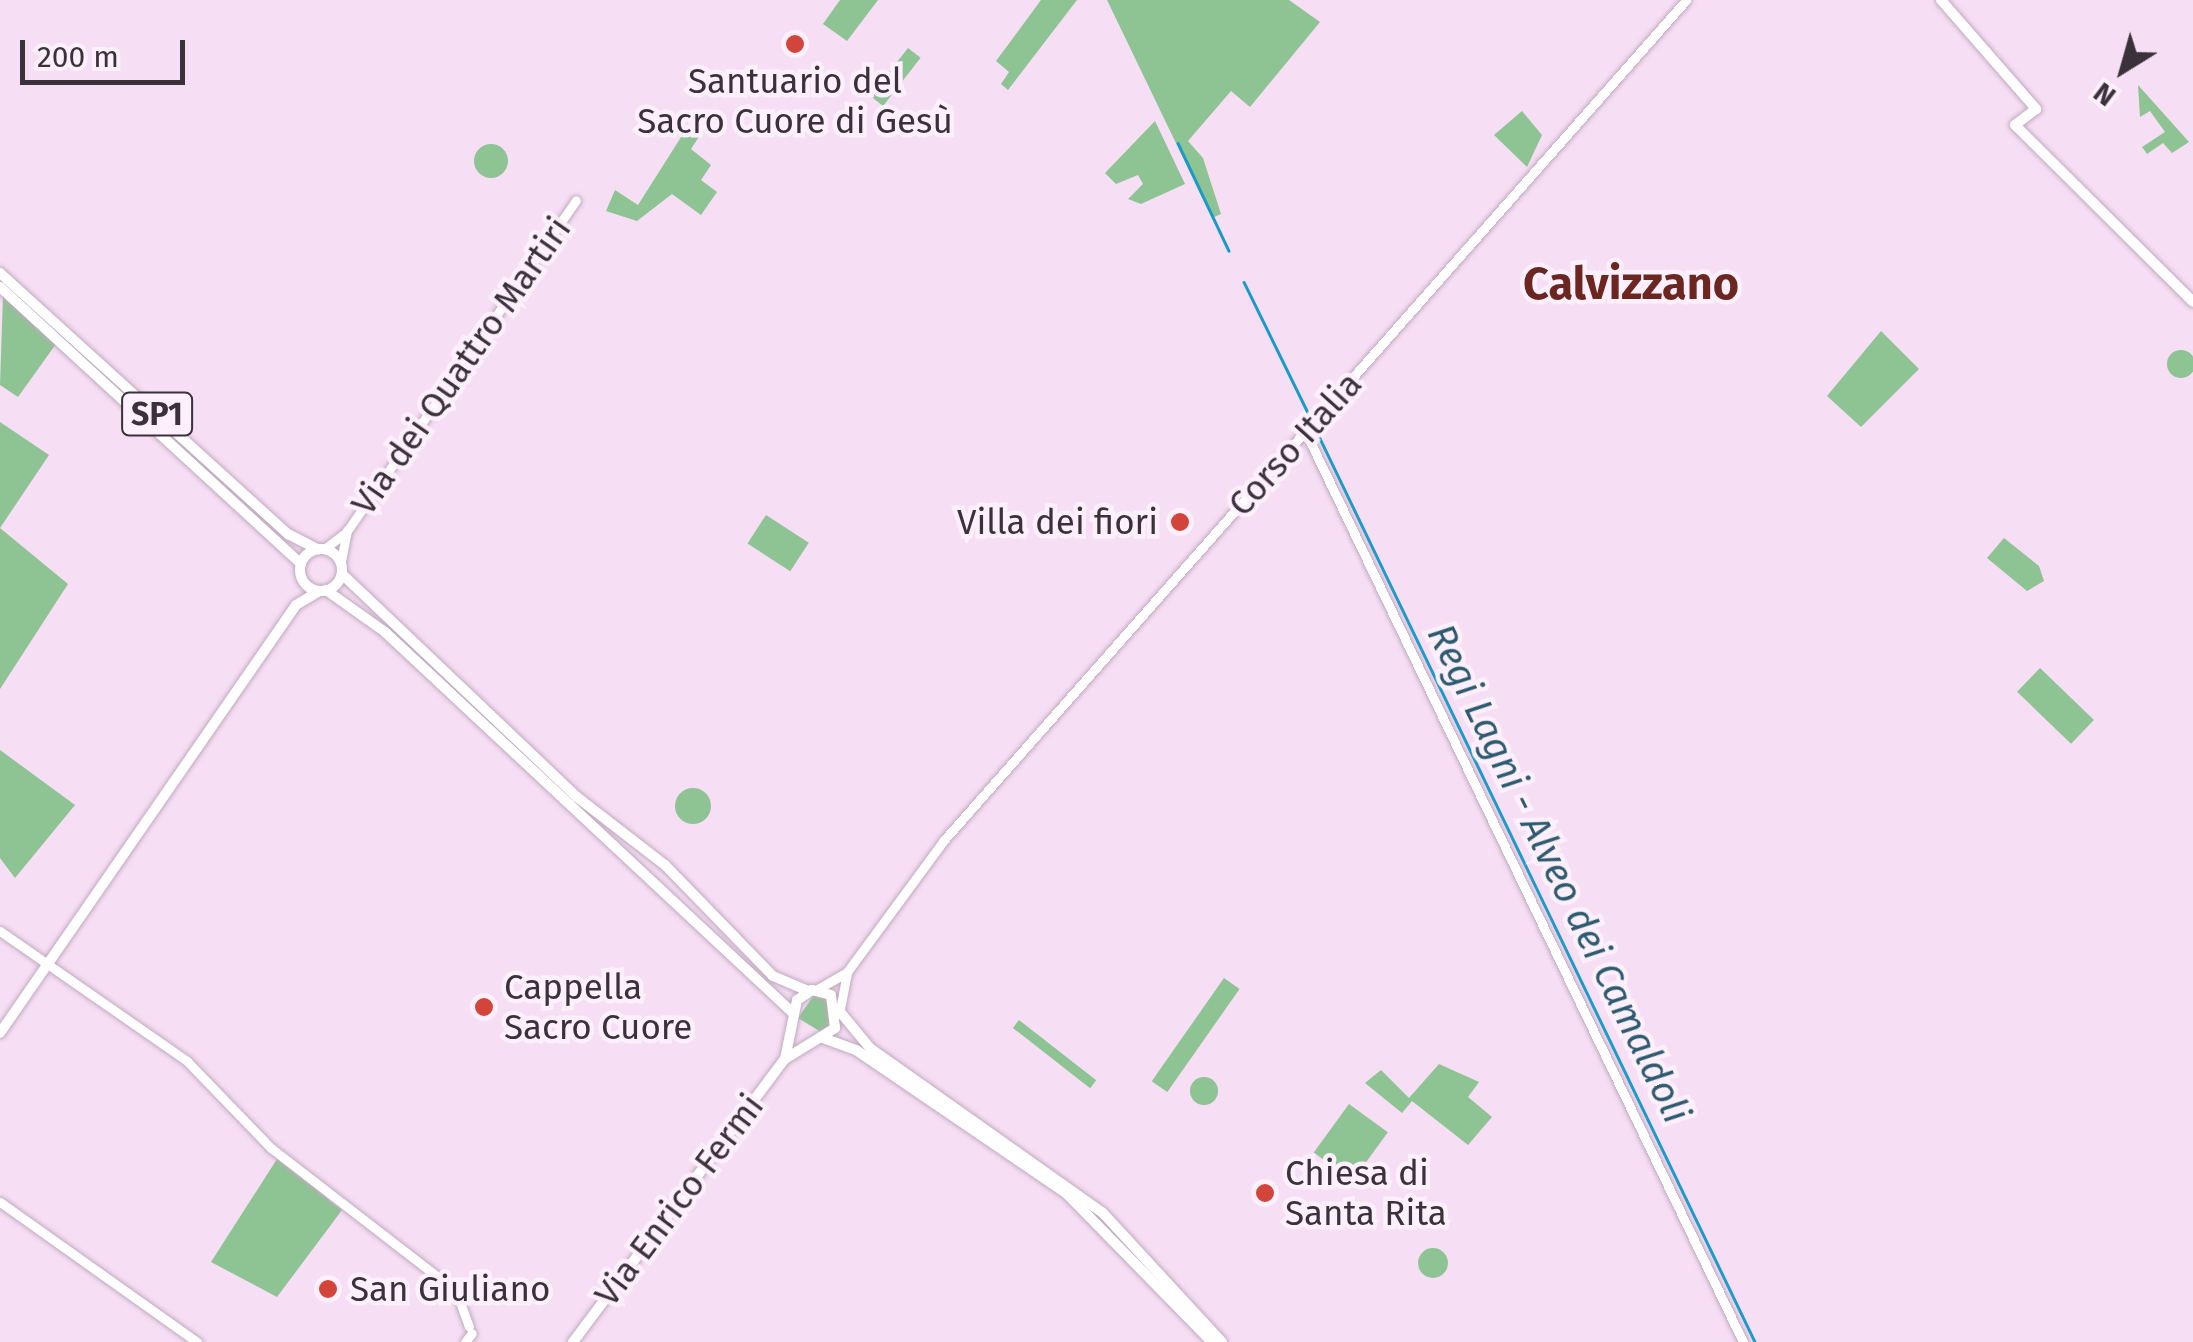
<!DOCTYPE html>
<meta charset="utf-8">
<style>
body{margin:0}
#map{position:relative;width:2193px;height:1342px;overflow:hidden;background:#f6def4;font-family:"Fira Sans",sans-serif}
div>[style]{position:absolute}
.green>*{inset:0;background:#8ec394;transform-origin:0 0}
.round{border-radius:50%}
.stream>*{height:2.5px;margin:-1.25px;padding:0 1.25px;transform-origin:1.25px;border-radius:1.25px;background:#199bc9}
.roads{filter:drop-shadow(0 0 2px #c0aabf) drop-shadow(0 0 2px #c0aabf)}
.minor>*{height:9px;margin:-4.5px;padding:0 4.5px;transform-origin:4.5px;border-radius:4.5px;background:#fff}
.major>*{height:10px;margin:-5px;padding:0 5px;transform-origin:5px;border-radius:5px;background:#fff}
.major>.ring{margin:-5px;padding:0;box-sizing:content-box;background:none;border:10px solid #fff;border-radius:50%}
.dots>*{width:28px;height:28px;translate:-50% -50%;box-sizing:border-box;border:5px solid #fdeffc;border-radius:50%}
span{translate:-50% -50%;white-space:nowrap;text-align:center;line-height:1.15;-webkit-text-stroke:9px #fdeffc;paint-order:stroke}
.shield-label span{padding:2px 8px;background:#fdeffc;border:2px solid;border-radius:8px;-webkit-text-stroke-width:0}
.shield-label{font-size:32px;color:#3b313a;font-weight:700}
.poi-label{font-size:35px;color:#3b313a}
.right{translate:-100% -50%;text-align:right}
.left{translate:0 -50%;text-align:left}
.street-label{font-size:35px;color:#3b313a}
.water-label{font-size:38px;color:#2c5a6f;font-style:italic}
.district-label{font-size:45px;color:#6b2620;font-weight:700}
.north{position:absolute;left:2073px;top:20px;width:100px;height:100px;-webkit-text-stroke:8px #fdeffc;paint-order:stroke;rotate:217deg;font-size:28px;font-weight:700;line-height:40px;text-align:center;color:#3b313a}
.north::after{content:'';display:block;margin:auto;width:35px;height:45px;background:#3b313a;clip-path:polygon(50% 0,100% 100%,50% 72%,0 100%)}
.scale{position:absolute;left:20px;top:40px;width:165px;height:45px;box-sizing:border-box;border:5px solid #3b313a;border-top:0;padding-left:12px;font-size:30px;line-height:35px;white-space:nowrap;color:#3b313a;-webkit-text-stroke:8px #fdeffc;paint-order:stroke}
</style>
<div id="map">
<div class="green">
<div style="clip-path:polygon(840px 0,878px 0,847px 41px,823px 24px)"></div>
<div style="clip-path:polygon(1041px 0,1077px 0,1008px 90px,1001px 84px,1009px 72px,996px 61px)"></div>
<div style="clip-path:polygon(1107px 0,1289px 0,1320px 22px,1250px 107px,1231px 91px,1188px 141px,1203px 158px,1221px 214px,1212px 218px)"></div>
<div style="left:908px;top:48px;width:16px;height:61px;rotate:38deg"></div>
<div style="clip-path:polygon(2138px 85px,2189px 142px,2172px 153px,2163px 143px,2147px 154px,2142px 147px,2165px 132px,2150px 111px,2140px 117px)"></div>
<div style="clip-path:polygon(1522px 111px,1542px 135px,1527px 167px,1494px 135px)"></div>
<div style="clip-path:polygon(1155px 121px,1185px 184px,1141px 204px,1128px 199px,1143px 184px,1138px 175px,1116px 184px,1105px 173px)"></div>
<div style="clip-path:polygon(690px 123px,702px 132px,691px 149px,711px 165px,701px 180px,717px 192px,701px 215px,672px 194px,637px 221px,606px 211px,615px 190px,638px 205px)"></div>
<div class="round" style="left:474px;top:144px;width:34px;height:34px"></div>
<div style="clip-path:polygon(3px 296px,56px 344px,18px 397px,0 385px)"></div>
<div style="clip-path:polygon(1881px 331px,1919px 369px,1861px 427px,1827px 396px)"></div>
<div class="round" style="left:2167px;top:350px;width:28px;height:28px"></div>
<div style="clip-path:polygon(0 422px,49px 455px,0 528px)"></div>
<div style="left:766px;top:515px;width:51px;height:34px;rotate:33deg"></div>
<div style="clip-path:polygon(0 528px,68px 584px,0 689px)"></div>
<div style="clip-path:polygon(2004px 538px,2039px 566px,2044px 581px,2027px 591px,1987px 558px)"></div>
<div style="left:2040px;top:668px;width:75px;height:33px;rotate:44deg"></div>
<div style="clip-path:polygon(0 750px,75px 805px,15px 878px,0 858px)"></div>
<div class="round" style="left:675px;top:788px;width:36px;height:36px"></div>
<div style="left:1224px;top:978px;width:19px;height:126px;rotate:35deg"></div>
<div style="clip-path:polygon(814px 995px,828px 999px,832px 1025px,821px 1032px,798px 1018px)"></div>
<div style="left:1019px;top:1020px;width:98px;height:10px;rotate:38deg"></div>
<div style="clip-path:polygon(1439px 1064px,1479px 1082px,1468px 1097px,1492px 1117px,1468px 1145px,1412px 1101px,1402px 1113px,1365px 1083px,1381px 1070px,1409px 1098px)"></div>
<div class="round" style="left:1190px;top:1077px;width:28px;height:28px"></div>
<div style="left:1349px;top:1104px;width:48px;height:60px;rotate:36deg"></div>
<div style="clip-path:polygon(277px 1159px,342px 1210px,277px 1297px,211px 1262px)"></div>
<div class="round" style="left:1418px;top:1248px;width:30px;height:30px"></div>
</div>
<div class="stream">
<div style="left:1178px;top:143px;width:119px;rotate:64.7deg"></div>
<div style="left:1244px;top:282px;width:150px;rotate:63.9deg"></div>
<div style="left:1315px;top:428px;width:1014px;rotate:64.29deg"></div>
</div>
<div class="roads">
<div class="minor">
<div style="left:1305px;top:431px;width:1011px;rotate:64.32deg"></div>
<div style="left:324px;top:549px;width:26px;rotate:-37deg"></div>
<div style="left:341px;top:561px;width:31px;rotate:-79deg"></div>
<div style="left:347px;top:531px;width:402px;rotate:-55.3deg"></div>
<div style="left:0;top:931px;width:228px;rotate:34.8deg"></div>
<div style="left:187px;top:1061px;width:121px;rotate:46deg"></div>
<div style="left:271px;top:1148px;width:234px;rotate:37.7deg"></div>
<div style="left:456px;top:1291px;width:38px;rotate:70deg"></div>
<div style="left:816px;top:990px;width:36px;rotate:-30deg"></div>
<div style="left:847px;top:972px;width:164px;rotate:-53.7deg"></div>
<div style="left:944px;top:840px;width:1121px;rotate:-48.54deg"></div>
<div style="left:840px;top:1009px;width:38px;rotate:-79deg"></div>
<div style="left:0;top:1202px;width:242px;rotate:35.4deg"></div>
<div style="left:465px;top:1342px;width:11px;rotate:-52deg"></div>
</div>
<div class="major">
<div style="left:1941px;top:0;width:145px;rotate:48.9deg"></div>
<div style="left:2036px;top:109px;width:26px;rotate:143deg"></div>
<div style="left:2015px;top:125px;width:251px;rotate:44.8deg"></div>
<div style="left:0;top:273px;width:389px;rotate:42.2deg"></div>
<div style="left:288px;top:534px;width:34px;rotate:27deg"></div>
<div style="left:0;top:287px;width:409px;rotate:42.6deg"></div>
<div class="ring" style="left:300px;top:549px;width:32px;height:32px"></div>
<div style="left:342px;top:574px;width:324px;rotate:43.5deg"></div>
<div style="left:577px;top:797px;width:111px;rotate:37.7deg"></div>
<div style="left:665px;top:865px;width:155px;rotate:45.8deg"></div>
<div style="left:773px;top:976px;width:38px;rotate:23deg"></div>
<div style="left:326px;top:590px;width:72px;rotate:35.4deg"></div>
<div style="left:385px;top:632px;width:558px;rotate:43.04deg"></div>
<div style="left:841px;top:1013px;width:45px;rotate:50.4deg"></div>
<div style="left:870px;top:1048px;width:284px;rotate:35.3deg"></div>
<div style="left:1102px;top:1212px;width:177px;rotate:47.3deg"></div>
<div style="left:0;top:1033px;width:520px;rotate:-55.33deg"></div>
<div style="left:296px;top:605px;width:27px;rotate:-31deg"></div>
<div style="left:823px;top:1038px;width:35px;rotate:20deg"></div>
<div style="left:856px;top:1050px;width:255px;rotate:34.3deg"></div>
<div style="left:1067px;top:1194px;width:207px;rotate:45.6deg"></div>
<div style="left:573px;top:1342px;width:354px;rotate:-53.2deg"></div>
<div style="left:785px;top:1059px;width:59px;rotate:-31.8deg"></div>
<div style="left:835px;top:1028px;width:33px;rotate:-97deg"></div>
<div style="left:831px;top:995px;width:20px;rotate:-165deg"></div>
<div style="left:812px;top:990px;width:18px;rotate:146deg"></div>
<div style="left:797px;top:1000px;width:60px;rotate:101.5deg"></div>
</div>
</div>
<div class="dots">
<div style="left:795px;top:44px;background:#d3453b"></div>
<div style="left:1180px;top:522px;background:#d3453b"></div>
<div style="left:484px;top:1007px;background:#d3453b"></div>
<div style="left:1265px;top:1193px;background:#d3453b"></div>
<div style="left:328px;top:1289px;background:#d3453b"></div>
</div>
<div class="shield-label">
<span style="left:157px;top:414px">SP1</span>
</div>
<div class="poi-label">
<span style="left:795px;top:101px">Santuario del<br>Sacro Cuore di Gesù</span>
<span class="right" style="left:1158px;top:522px">Villa dei fiori</span>
<span class="left" style="left:504px;top:1007px">Cappella<br>Sacro Cuore</span>
<span class="left" style="left:1285px;top:1193px">Chiesa di<br>Santa Rita</span>
<span class="left" style="left:350px;top:1289px">San Giuliano</span>
</div>
<div class="street-label">
<span style="left:461px;top:366px;rotate:-55deg">Via dei Quattro Martiri</span>
<span style="left:1295px;top:444px;rotate:-48deg">Corso Italia</span>
<span style="left:679px;top:1200px;rotate:-53deg">Via Enrico Fermi</span>
</div>
<div class="water-label">
<span style="left:1558px;top:874px;rotate:64deg">Regi Lagni - Alveo dei Camaldoli</span>
</div>
<div class="district-label">
<span style="left:1631px;top:285px">Calvizzano</span>
</div>
<div class="north">N</div>
<div class="scale">200 m</div>
</div>
